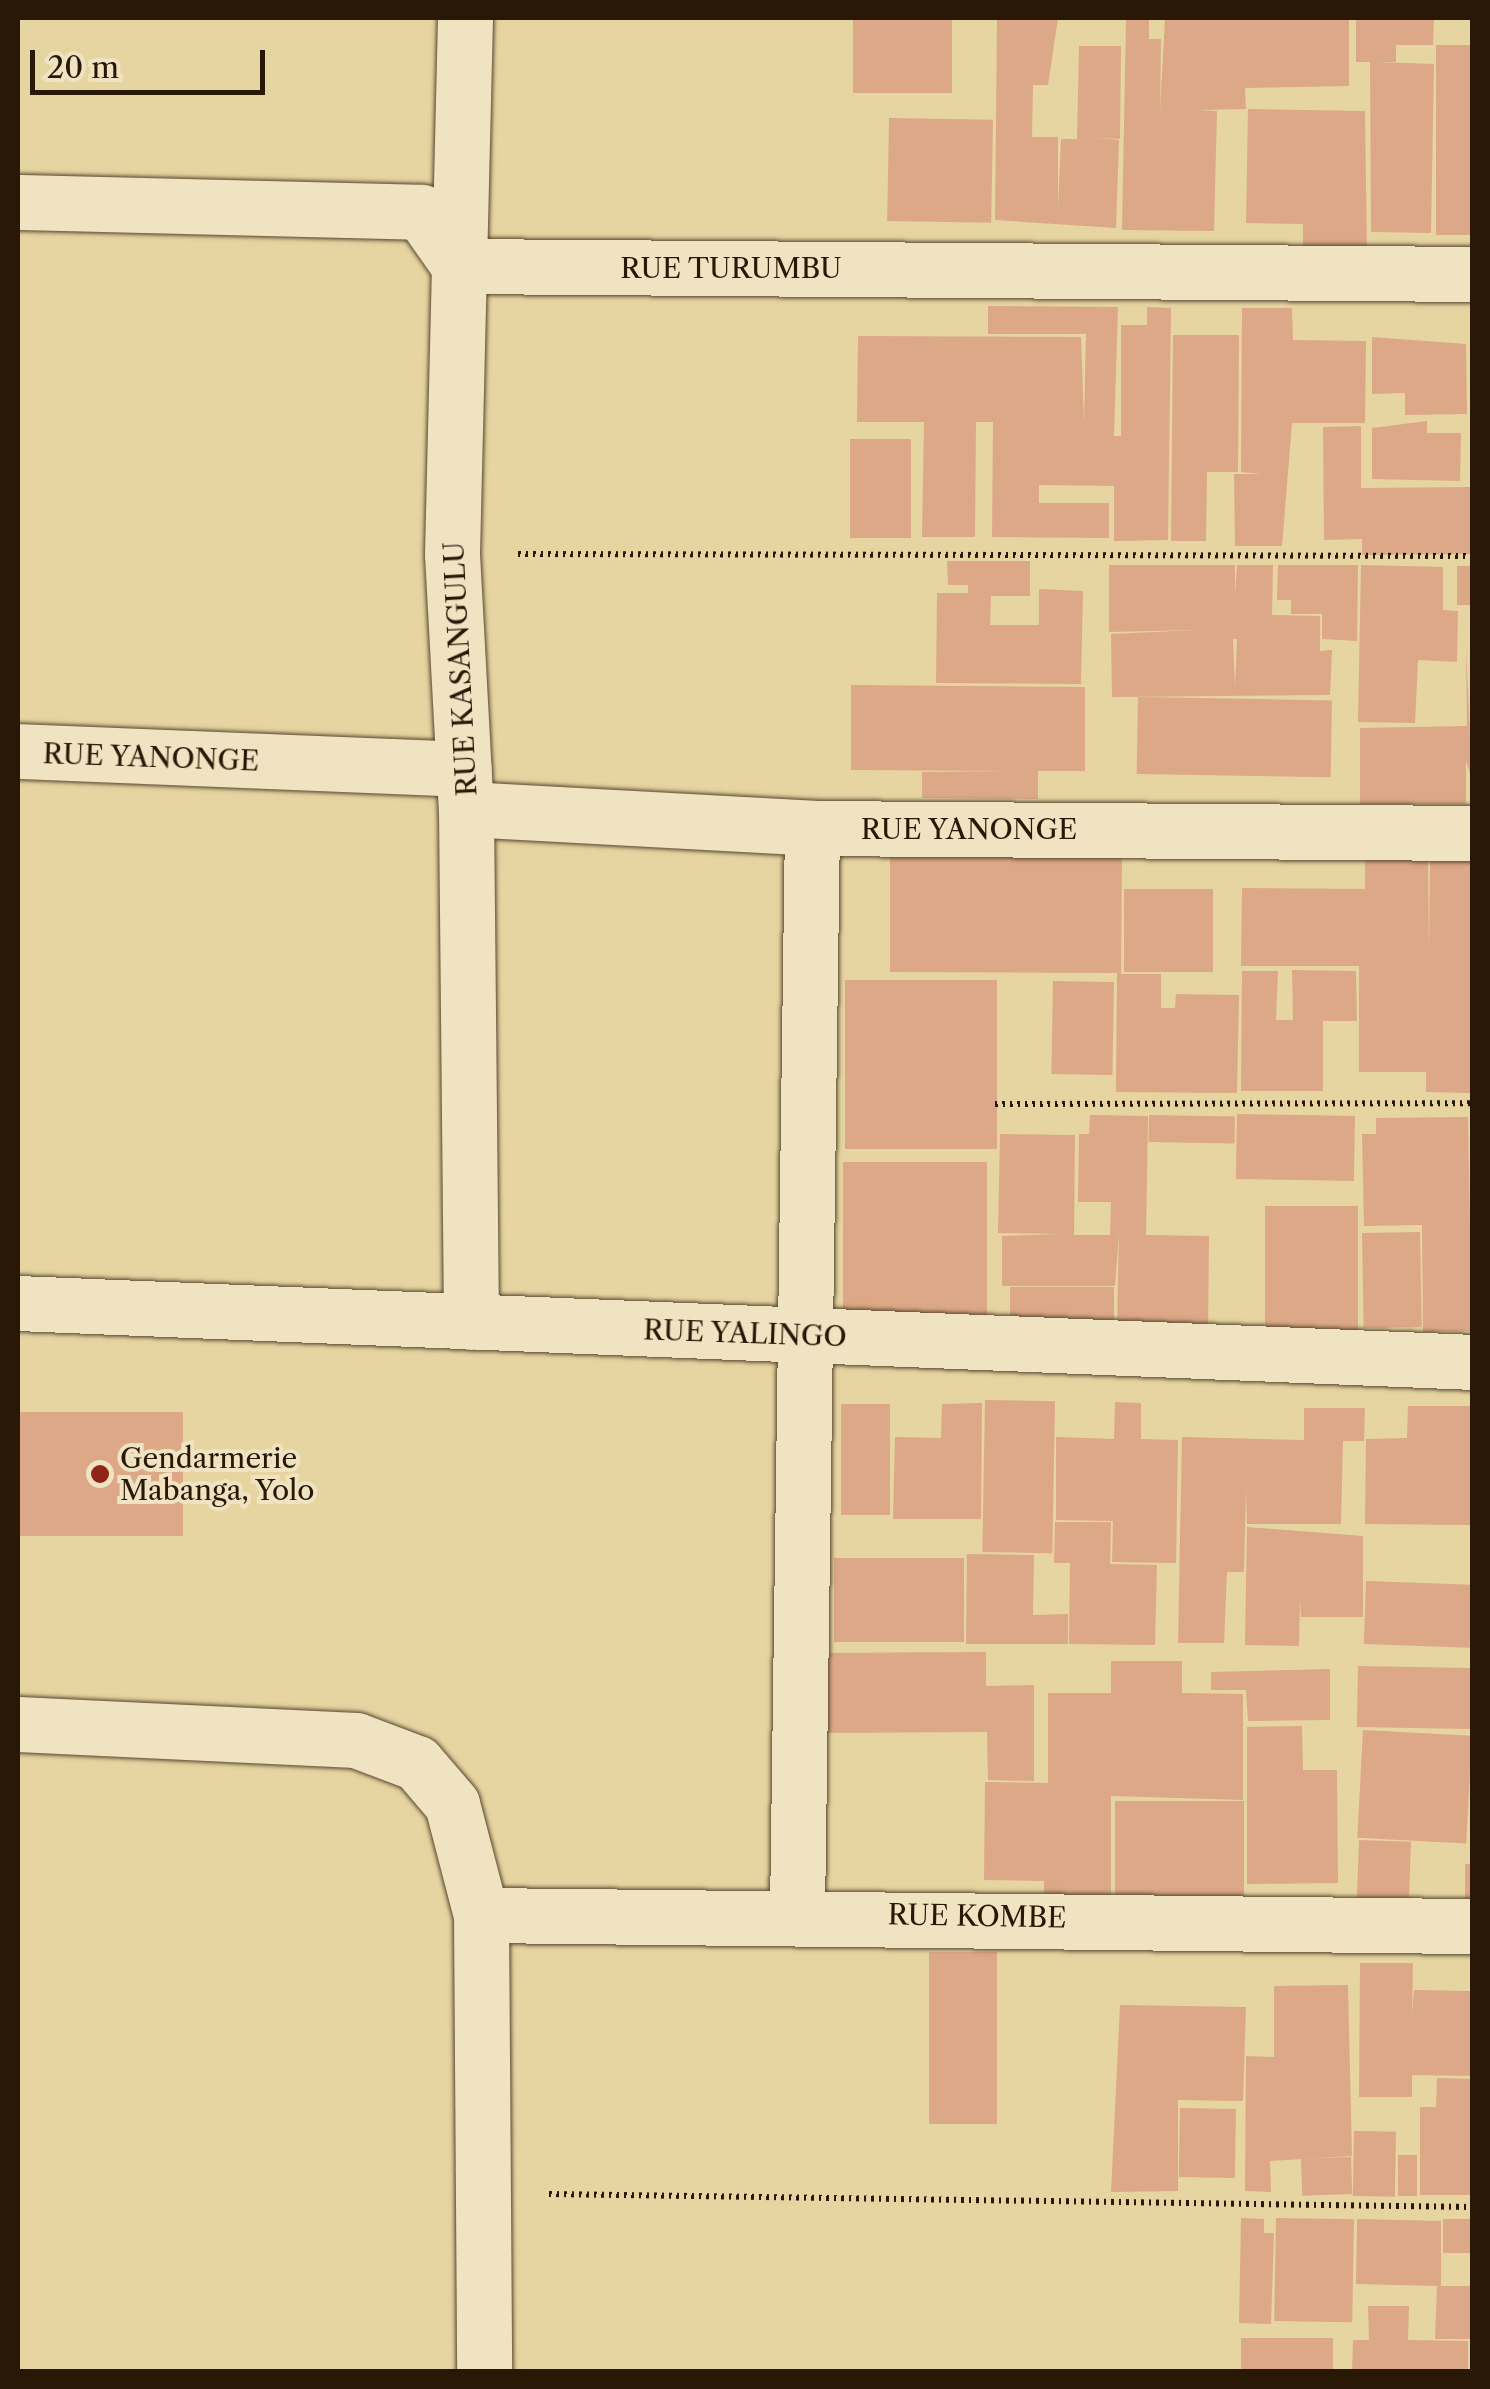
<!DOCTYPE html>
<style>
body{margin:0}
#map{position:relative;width:1490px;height:2389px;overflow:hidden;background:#e6d4a1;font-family:"Libre Caslon Text",serif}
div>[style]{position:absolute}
.building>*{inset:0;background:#dca887;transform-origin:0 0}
.path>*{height:6px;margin-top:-3px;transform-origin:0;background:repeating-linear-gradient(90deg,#291806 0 2.5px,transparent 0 7.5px)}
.roads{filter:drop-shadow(0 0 2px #58472d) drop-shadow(0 0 2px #58472d)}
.minor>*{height:55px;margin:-27.5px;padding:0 27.5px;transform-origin:27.5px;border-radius:27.5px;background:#efe3c2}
.dots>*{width:28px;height:28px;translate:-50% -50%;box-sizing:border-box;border:5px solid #efe3c2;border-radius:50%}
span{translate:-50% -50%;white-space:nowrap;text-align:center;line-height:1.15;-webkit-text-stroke:8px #efe3c2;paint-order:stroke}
.street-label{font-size:28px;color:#291806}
.poi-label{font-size:28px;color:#291806}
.left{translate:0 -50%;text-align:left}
.frame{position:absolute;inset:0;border:20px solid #291806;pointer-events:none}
.scale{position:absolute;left:30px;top:50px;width:235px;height:45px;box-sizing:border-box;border:5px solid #291806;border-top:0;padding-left:12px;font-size:30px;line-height:35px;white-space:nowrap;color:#291806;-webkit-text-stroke:8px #efe3c2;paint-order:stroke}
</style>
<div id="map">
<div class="building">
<div style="left:853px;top:18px;width:99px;height:75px"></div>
<div style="clip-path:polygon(997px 18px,1058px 18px,1048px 85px,1033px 85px,1032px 137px,1058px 137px,1058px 209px,1061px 139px,1077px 139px,1079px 46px,1121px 46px,1120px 139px,1095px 138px,1119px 140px,1116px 228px,995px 220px)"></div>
<div style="clip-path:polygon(1126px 18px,1149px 18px,1149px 39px,1161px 39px,1160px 111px,1165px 18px,1349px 18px,1349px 86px,1245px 88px,1246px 109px,1198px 110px,1217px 111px,1214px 231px,1122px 230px)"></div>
<div style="clip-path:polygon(1356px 18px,1434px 18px,1433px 45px,1396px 45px,1396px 62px,1374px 62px,1434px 64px,1431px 233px,1371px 232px,1370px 62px,1356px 62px)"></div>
<div style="left:1436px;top:45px;width:36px;height:190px"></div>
<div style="clip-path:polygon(1248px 109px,1365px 111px,1367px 255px,1303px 253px,1303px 224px,1246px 223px)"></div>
<div style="left:889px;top:118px;width:104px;height:103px;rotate:1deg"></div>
<div style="clip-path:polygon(988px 306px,1118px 307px,1114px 436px,1121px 436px,1121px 325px,1147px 325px,1147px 307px,1171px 308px,1168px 540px,1114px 541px,1114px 486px,1039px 485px,1039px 503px,1109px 503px,1109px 538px,992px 537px,993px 422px,976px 422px,975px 537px,922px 537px,924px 422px,857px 422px,858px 336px,1081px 337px,1084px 423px,1086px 334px,988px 334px)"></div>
<div style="clip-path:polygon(1242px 308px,1292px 308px,1293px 340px,1366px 341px,1365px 423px,1292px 423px,1282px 546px,1235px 546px,1234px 474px,1261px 474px,1241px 472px)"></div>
<div style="clip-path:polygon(1173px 335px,1239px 335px,1238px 472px,1207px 472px,1206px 541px,1171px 541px)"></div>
<div style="clip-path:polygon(1372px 337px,1466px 344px,1467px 414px,1405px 415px,1405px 393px,1372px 394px)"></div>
<div style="clip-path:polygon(1427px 421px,1427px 433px,1461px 433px,1460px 481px,1372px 479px,1372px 428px)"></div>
<div style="clip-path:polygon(1361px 426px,1361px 488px,1472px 487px,1472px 554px,1362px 555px,1362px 539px,1324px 540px,1323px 427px)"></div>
<div style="left:850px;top:439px;width:61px;height:99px"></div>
<div style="clip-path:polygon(947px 561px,1030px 561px,1030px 596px,991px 596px,990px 625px,1039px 625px,1039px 589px,1083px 591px,1081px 684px,936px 683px,937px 593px,968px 593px,968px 585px,948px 585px)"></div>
<div style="clip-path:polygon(evenodd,1109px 565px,1235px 565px,1235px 595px,1237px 565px,1273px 565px,1272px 615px,1320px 616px,1320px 651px,1332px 650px,1330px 695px,1112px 697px,1111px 634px,1198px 630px,1109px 632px,1109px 565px,1233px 639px,1237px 639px,1235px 687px,1233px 639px)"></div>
<div style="clip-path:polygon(1278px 565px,1358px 565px,1357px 641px,1322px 639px,1322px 614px,1291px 614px,1291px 600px,1277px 600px)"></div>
<div style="clip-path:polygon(1361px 565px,1443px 567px,1443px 610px,1458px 611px,1457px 662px,1418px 660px,1415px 723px,1358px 722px)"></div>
<div style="left:1457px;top:566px;width:15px;height:39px"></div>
<div style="clip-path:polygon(1466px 647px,1472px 779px,1466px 761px,1466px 804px,1360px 804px,1360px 728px,1467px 726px)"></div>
<div style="clip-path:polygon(851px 685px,1085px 687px,1085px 771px,1038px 771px,1038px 799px,922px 798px,922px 772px,1010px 771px,851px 770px)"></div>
<div style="left:1138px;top:697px;width:194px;height:77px;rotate:1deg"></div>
<div style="clip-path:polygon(1122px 853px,1121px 974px,1161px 974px,1161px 1008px,1175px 1008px,1176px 994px,1239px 995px,1237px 1093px,1116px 1092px,1117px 973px,890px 972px,890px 854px)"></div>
<div style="clip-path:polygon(1365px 856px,1428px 857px,1429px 952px,1430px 857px,1472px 856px,1472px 1093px,1426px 1092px,1426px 1072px,1359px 1072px,1359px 966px,1241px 966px,1242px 888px,1365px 889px)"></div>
<div style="left:1124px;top:889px;width:89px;height:83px"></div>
<div style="clip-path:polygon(1292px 970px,1356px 971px,1357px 1021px,1323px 1021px,1323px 1091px,1241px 1091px,1242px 971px,1278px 971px,1276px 1020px,1293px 1020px)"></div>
<div style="left:845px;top:980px;width:152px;height:169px"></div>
<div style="left:1053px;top:981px;width:61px;height:93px;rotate:1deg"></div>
<div style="left:1237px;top:1114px;width:118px;height:65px;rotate:1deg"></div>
<div style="clip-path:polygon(1090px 1115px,1148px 1116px,1146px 1235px,1209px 1236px,1208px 1330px,1117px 1328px,1119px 1234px,1115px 1286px,1002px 1286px,1002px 1236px,1060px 1234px,998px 1233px,1000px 1134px,1075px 1135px,1074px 1235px,1110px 1235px,1111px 1202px,1078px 1202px,1079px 1134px,1089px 1134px)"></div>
<div style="left:1149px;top:1115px;width:86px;height:27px;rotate:1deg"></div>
<div style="clip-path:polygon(1468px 1117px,1472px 1331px,1423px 1332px,1422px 1225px,1364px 1226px,1362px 1134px,1376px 1134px,1376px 1118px)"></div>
<div style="left:843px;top:1162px;width:144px;height:157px"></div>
<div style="left:1265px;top:1206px;width:93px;height:141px"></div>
<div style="left:1420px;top:1232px;width:95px;height:58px;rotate:89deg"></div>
<div style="left:1114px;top:1287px;width:38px;height:104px;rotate:90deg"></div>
<div style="left:985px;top:1400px;width:70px;height:152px;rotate:1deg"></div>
<div style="clip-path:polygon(1115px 1402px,1141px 1403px,1141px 1439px,1178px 1440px,1176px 1563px,1112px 1562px,1113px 1521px,1056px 1520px,1056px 1437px,1114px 1439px)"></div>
<div style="clip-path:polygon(982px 1403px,981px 1519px,893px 1519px,895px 1437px,941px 1438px,942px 1404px)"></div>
<div style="left:841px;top:1404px;width:49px;height:111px"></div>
<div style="clip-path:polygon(1408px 1406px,1472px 1406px,1472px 1525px,1365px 1524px,1366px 1439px,1407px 1438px)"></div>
<div style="clip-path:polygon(1304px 1408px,1365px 1408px,1364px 1441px,1343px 1441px,1341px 1524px,1247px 1524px,1246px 1489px,1244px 1572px,1227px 1572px,1224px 1643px,1178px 1643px,1182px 1437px,1304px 1440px)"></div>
<div style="left:18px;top:1412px;width:165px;height:124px"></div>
<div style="clip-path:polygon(1055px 1522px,1111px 1522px,1110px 1564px,1157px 1565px,1155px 1645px,1069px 1644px,1070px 1563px,1054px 1563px)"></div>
<div style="clip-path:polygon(1247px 1527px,1363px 1536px,1363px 1617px,1301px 1617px,1300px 1599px,1299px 1646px,1245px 1645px)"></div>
<div style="clip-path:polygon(967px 1554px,1034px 1555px,1033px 1615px,1068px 1614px,1068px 1644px,966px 1644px)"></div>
<div style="left:834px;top:1558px;width:130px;height:84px"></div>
<div style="left:1366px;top:1581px;width:106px;height:63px;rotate:2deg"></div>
<div style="clip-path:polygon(986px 1652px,986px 1686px,1034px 1685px,1034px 1781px,988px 1780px,987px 1732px,814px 1733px,814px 1653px)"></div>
<div style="clip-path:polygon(1111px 1661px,1182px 1661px,1182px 1693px,1243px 1694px,1243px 1800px,1111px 1796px,1111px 1905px,1044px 1904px,1044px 1881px,984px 1880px,985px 1782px,1048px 1783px,1048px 1693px,1111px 1693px)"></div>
<div style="left:1358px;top:1666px;width:114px;height:61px;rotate:1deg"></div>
<div style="clip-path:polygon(1330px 1669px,1330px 1720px,1248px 1721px,1246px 1690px,1211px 1690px,1211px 1672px)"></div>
<div style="clip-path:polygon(1302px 1726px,1303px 1770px,1337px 1770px,1338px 1883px,1247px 1884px,1247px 1727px)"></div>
<div style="left:1363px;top:1730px;width:109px;height:108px;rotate:3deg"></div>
<div style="left:1115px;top:1801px;width:129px;height:102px"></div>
<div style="left:1359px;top:1840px;width:52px;height:60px;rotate:2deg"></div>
<div style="left:1465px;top:1864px;width:7px;height:38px"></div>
<div style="left:997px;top:1952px;width:172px;height:68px;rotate:90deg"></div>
<div style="clip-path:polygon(1360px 1963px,1413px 1963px,1412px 2016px,1414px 1990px,1472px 1991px,1472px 2076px,1412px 2075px,1412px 2097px,1359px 2097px)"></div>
<div style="clip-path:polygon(1348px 1985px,1352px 2156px,1270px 2161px,1271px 2192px,1245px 2191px,1246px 2056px,1274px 2057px,1274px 1986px)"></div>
<div style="clip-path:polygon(1120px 2005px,1246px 2007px,1243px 2101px,1178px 2100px,1178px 2191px,1111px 2192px)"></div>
<div style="clip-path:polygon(1437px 2078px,1472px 2079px,1471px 2195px,1420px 2195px,1420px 2107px,1436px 2107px)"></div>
<div style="left:1180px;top:2108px;width:56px;height:69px;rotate:1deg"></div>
<div style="left:1354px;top:2131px;width:42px;height:65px;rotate:1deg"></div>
<div style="left:1398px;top:2155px;width:19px;height:41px"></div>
<div style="left:1351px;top:2157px;width:37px;height:50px;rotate:88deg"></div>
<div style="clip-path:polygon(1241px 2218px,1264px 2219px,1264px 2233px,1274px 2233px,1271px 2324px,1239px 2323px)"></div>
<div style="left:1276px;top:2218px;width:78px;height:103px;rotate:1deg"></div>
<div style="clip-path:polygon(1357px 2219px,1441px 2221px,1441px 2286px,1472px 2286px,1470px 2339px,1435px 2339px,1437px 2286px,1356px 2284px)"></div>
<div style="left:1443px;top:2219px;width:29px;height:34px"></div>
<div style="clip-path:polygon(1368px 2306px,1409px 2306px,1408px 2340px,1468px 2341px,1468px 2372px,1352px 2372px,1353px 2340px,1369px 2340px)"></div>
<div style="left:1333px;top:2338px;width:34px;height:92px;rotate:90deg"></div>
</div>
<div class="path">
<div style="left:518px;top:554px;width:954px;rotate:0.12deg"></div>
<div style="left:995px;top:1104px;width:477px;rotate:-0.1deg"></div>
<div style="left:549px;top:2194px;width:923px;rotate:0.81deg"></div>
</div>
<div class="roads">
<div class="minor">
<div style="left:465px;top:18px;width:536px;rotate:91.39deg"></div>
<div style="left:452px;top:554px;width:255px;rotate:86.9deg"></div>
<div style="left:466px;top:809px;width:513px;rotate:89.44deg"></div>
<div style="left:18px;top:202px;width:403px;rotate:1.4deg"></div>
<div style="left:421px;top:212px;width:66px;rotate:54.9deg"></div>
<div style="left:459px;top:266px;width:1013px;rotate:0.45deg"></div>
<div style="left:18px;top:751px;width:446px;rotate:2.3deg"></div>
<div style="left:466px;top:809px;width:347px;rotate:3.1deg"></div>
<div style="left:812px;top:828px;width:660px;rotate:0.43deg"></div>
<div style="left:18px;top:1303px;width:1455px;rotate:2.32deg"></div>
<div style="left:18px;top:1724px;width:338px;rotate:2.7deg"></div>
<div style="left:356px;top:1740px;width:65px;rotate:20.7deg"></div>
<div style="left:417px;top:1763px;width:54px;rotate:49.5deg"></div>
<div style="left:452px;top:1804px;width:115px;rotate:75.4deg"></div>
<div style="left:481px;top:1915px;width:457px;rotate:89.6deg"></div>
<div style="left:797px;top:1913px;width:1085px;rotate:-89.21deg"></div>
<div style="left:481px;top:1915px;width:991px;rotate:0.64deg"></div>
</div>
</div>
<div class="dots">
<div style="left:100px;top:1474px;background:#8f2418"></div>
</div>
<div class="street-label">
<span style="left:731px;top:268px">RUE TURUMBU</span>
<span style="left:460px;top:669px;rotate:-93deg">RUE KASANGULU</span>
<span style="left:151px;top:757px;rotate:2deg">RUE YANONGE</span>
<span style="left:969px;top:829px">RUE YANONGE</span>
<span style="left:745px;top:1333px;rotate:2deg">RUE YALINGO</span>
<span style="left:977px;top:1916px;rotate:1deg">RUE KOMBE</span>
</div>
<div class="poi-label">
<span class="left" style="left:120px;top:1474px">Gendarmerie<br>Mabanga, Yolo</span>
</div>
<div class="frame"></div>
<div class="scale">20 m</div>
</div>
